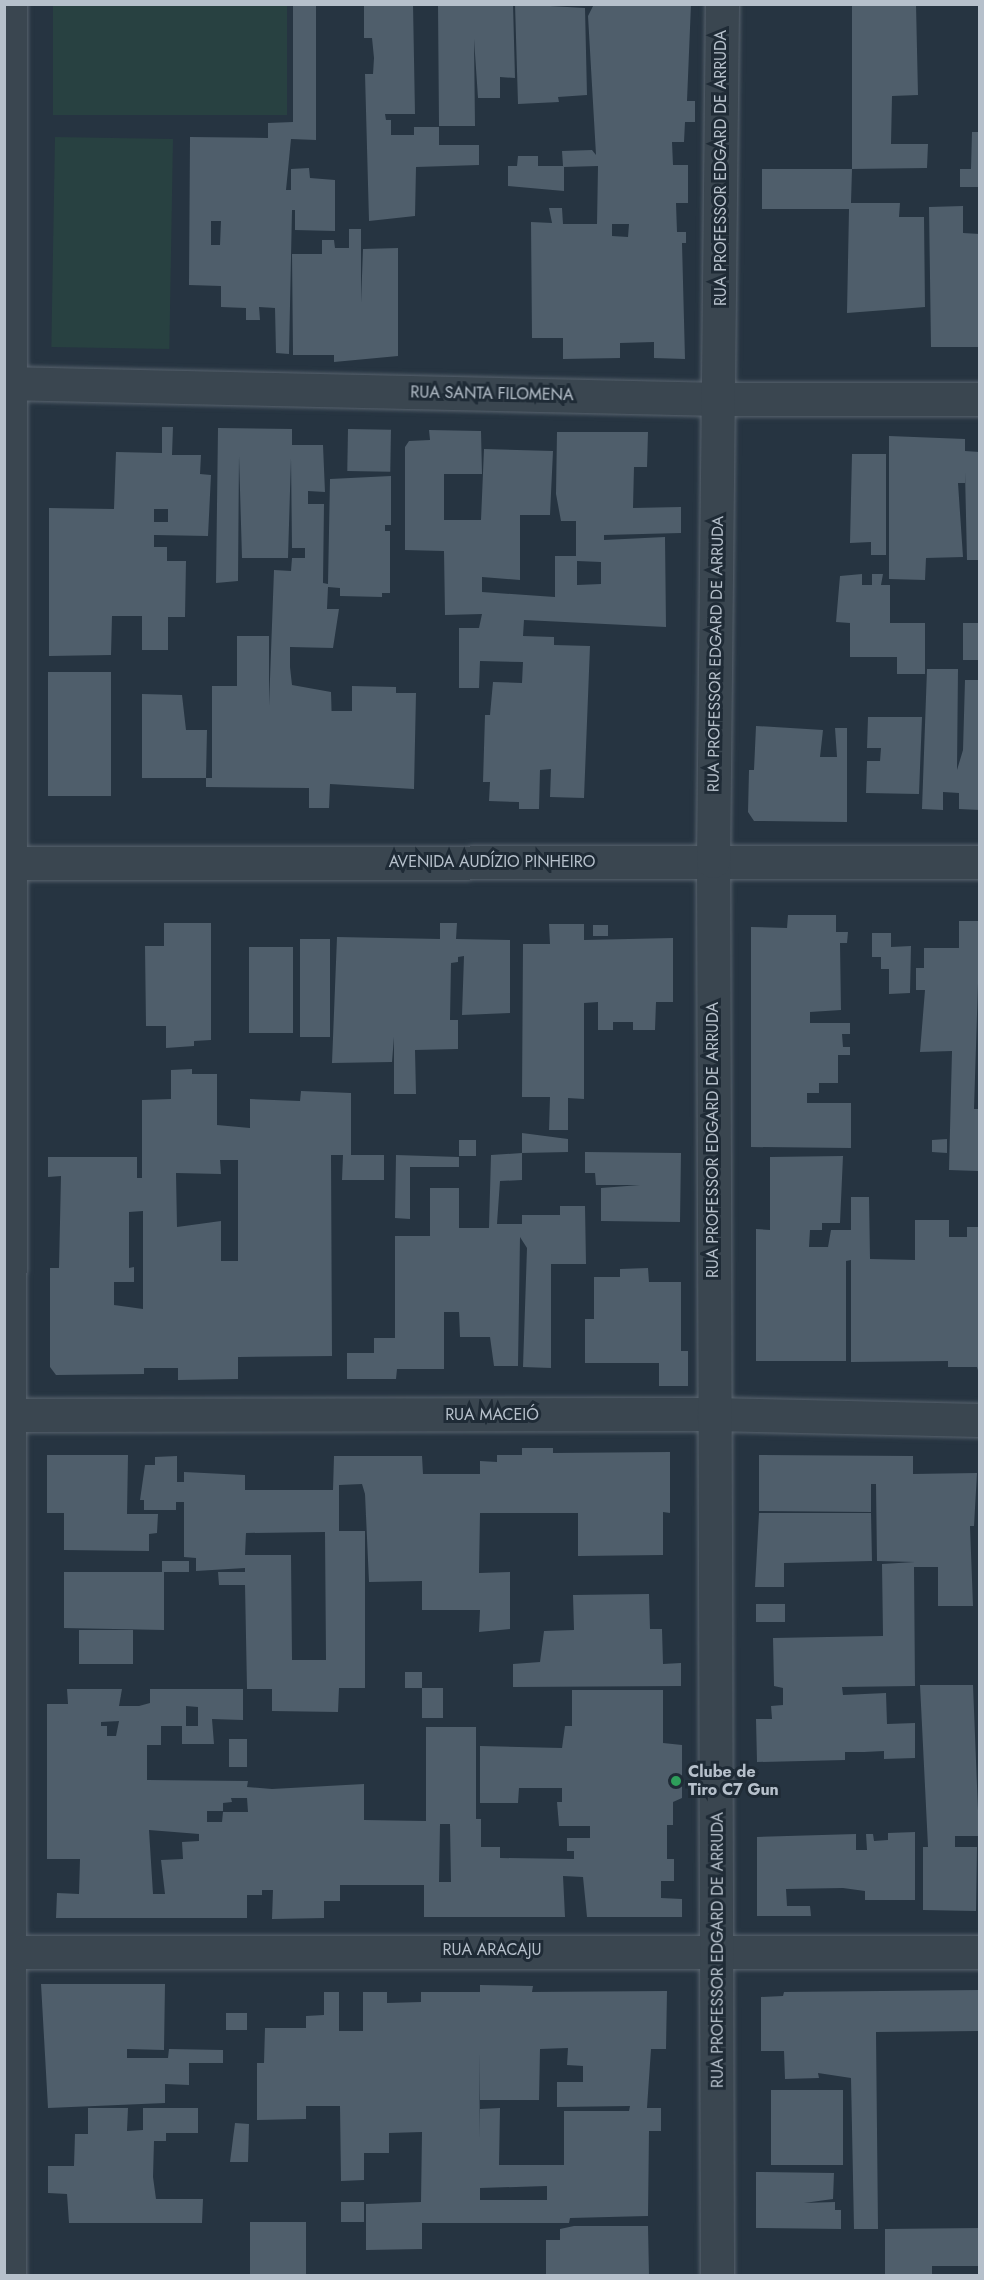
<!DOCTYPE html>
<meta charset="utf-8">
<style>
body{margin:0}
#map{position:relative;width:984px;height:2280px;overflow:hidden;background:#263441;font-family:Jost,sans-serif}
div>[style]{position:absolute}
.green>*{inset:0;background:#284141;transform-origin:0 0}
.building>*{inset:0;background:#4f5e6b;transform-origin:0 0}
.roads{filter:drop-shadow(0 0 2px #58636e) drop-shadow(0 0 2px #58636e)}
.street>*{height:33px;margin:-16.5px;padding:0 16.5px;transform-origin:16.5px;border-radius:16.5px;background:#3a4650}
.dots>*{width:16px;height:16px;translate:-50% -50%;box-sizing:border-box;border:3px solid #1f2b36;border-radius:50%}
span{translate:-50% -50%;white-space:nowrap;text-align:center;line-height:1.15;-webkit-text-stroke:6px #1f2b36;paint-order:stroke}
.street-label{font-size:16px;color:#b6c0cb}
.poi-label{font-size:16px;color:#b6c0cb;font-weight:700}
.left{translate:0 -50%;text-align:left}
.frame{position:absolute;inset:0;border:6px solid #b6c0cb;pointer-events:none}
</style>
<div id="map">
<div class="green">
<div style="left:53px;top:5px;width:234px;height:110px"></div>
<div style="left:55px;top:137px;width:118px;height:210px;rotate:1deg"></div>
</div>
<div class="building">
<div style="clip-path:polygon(evenodd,293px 4px,316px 4px,316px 140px,291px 139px,286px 190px,291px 190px,291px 169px,309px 168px,310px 178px,335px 180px,335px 231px,295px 230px,295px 210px,292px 210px,289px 354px,276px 353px,275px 308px,259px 307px,260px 320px,246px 320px,246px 308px,221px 307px,221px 286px,189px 285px,190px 137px,268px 138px,268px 123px,293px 122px,293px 4px,211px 221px,221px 221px,220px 245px,211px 245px,211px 221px)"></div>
<div style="clip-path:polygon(364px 4px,413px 4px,415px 114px,385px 114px,386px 120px,391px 120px,391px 135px,414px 135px,414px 127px,439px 127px,439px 145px,479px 145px,479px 165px,416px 167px,415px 216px,369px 221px,365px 74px,373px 74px,374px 58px,372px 38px,364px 38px)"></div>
<div style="clip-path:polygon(438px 4px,513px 4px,515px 78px,500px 77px,500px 98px,478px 98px,474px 39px,475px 126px,439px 126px)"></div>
<div style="clip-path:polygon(515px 4px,585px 8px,587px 95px,558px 97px,559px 102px,518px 104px)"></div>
<div style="clip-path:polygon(evenodd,594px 4px,691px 4px,687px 101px,695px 101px,695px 122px,685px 122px,684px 142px,672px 142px,673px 165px,688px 165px,688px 203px,676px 203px,677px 232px,686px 232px,686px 243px,682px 243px,685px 359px,654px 358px,654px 342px,620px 343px,620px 358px,563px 359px,563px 338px,532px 338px,531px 222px,552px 223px,549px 208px,562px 208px,563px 224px,597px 224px,598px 166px,564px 167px,564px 191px,508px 186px,508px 166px,517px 166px,518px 156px,538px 156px,538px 166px,563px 166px,562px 151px,592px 150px,596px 155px,588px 16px,594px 4px,612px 224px,629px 224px,628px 237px,612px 236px,612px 224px)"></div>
<div style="clip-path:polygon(852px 4px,916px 4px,918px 95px,892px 96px,891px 144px,928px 144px,927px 168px,852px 169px)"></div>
<div style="clip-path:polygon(972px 132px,980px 132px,980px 187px,960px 187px,960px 169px,971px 169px)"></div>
<div style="clip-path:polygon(762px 169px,852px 169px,851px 203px,900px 203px,899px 217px,924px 217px,925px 307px,847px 313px,849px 209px,762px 209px)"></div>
<div style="clip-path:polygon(963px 206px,963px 233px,980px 234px,980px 347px,931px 347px,929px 207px)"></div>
<div style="clip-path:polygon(349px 229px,361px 229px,361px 303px,363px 249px,398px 248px,398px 356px,334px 362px,334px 355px,293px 355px,292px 254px,322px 254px,322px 240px,334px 240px,335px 248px,349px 248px)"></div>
<div style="clip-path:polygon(evenodd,162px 427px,173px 427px,172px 455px,201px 455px,200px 474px,211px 475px,208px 536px,154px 535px,154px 547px,167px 547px,167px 561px,186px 561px,185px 617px,168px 617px,168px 650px,142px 650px,142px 616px,112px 616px,111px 655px,49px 656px,49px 508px,114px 509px,116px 452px,162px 453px,162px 427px,154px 509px,168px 509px,168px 522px,154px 522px,154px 509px)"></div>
<div style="clip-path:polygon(218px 428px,292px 429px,292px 445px,323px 445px,325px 492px,308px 491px,308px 504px,324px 504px,323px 583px,328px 584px,330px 479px,391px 476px,391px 525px,385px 525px,385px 531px,390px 531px,390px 593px,382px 593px,382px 597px,340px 596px,340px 588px,328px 587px,327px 609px,339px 609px,333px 648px,290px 647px,290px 667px,292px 685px,331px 692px,332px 726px,331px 711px,352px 711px,352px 686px,396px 687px,396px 693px,416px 693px,414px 789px,330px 784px,329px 808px,309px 808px,309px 788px,206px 787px,206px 778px,212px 778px,212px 686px,237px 686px,237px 636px,269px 636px,269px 706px,274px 570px,291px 571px,292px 558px,305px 558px,305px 548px,292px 548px,291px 458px,288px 558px,242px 558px,239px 456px,238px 581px,216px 583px)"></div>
<div style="left:348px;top:429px;width:43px;height:42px;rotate:1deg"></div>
<div style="clip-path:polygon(evenodd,429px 430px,481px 431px,482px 474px,444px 474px,444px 520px,481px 520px,484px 449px,553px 451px,550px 515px,520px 515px,520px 580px,482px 577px,482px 592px,555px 597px,555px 556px,576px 556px,576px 521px,561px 521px,556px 494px,557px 432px,648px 432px,647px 467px,634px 467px,633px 508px,681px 507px,681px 533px,604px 535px,604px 540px,665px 537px,666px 627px,524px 620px,523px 636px,554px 637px,554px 645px,590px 646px,584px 798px,550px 797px,551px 769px,540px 770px,539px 809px,519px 809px,519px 802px,489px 801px,490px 782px,483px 782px,485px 715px,490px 715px,493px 682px,522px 683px,523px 662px,480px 661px,479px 688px,459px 688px,459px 628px,479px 628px,482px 614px,445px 615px,444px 551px,405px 550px,405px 447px,409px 441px,430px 440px,429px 430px,577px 561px,601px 562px,601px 584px,577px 585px,577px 561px)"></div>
<div style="clip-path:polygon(889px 436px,965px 439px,965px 451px,980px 452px,980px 560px,967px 560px,965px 472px,965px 483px,958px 483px,963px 557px,926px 558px,925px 580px,889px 579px)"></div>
<div style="clip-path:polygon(852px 454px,886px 454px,886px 555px,871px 555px,871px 542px,850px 543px)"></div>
<div style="clip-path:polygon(862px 574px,862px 585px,872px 585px,872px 574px,883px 574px,881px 585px,890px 585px,890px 623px,925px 623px,925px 674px,897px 674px,897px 657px,850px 657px,850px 623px,836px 622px,840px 576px)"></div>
<div style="left:963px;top:623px;width:17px;height:37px"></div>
<div style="clip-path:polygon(927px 669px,958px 669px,957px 770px,963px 750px,965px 680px,980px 680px,980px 810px,959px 809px,959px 793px,943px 792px,943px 810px,922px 809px)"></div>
<div style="left:48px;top:672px;width:63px;height:124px"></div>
<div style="clip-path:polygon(142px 694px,182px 695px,186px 730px,207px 730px,206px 778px,142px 778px)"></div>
<div style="clip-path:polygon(868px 717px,922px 717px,919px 794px,866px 793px,867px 761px,880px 761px,881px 748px,867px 748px)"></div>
<div style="clip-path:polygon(756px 726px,823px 730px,820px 757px,837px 757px,835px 728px,847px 728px,847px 822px,754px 821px,748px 812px,749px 770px,754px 770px)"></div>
<div style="clip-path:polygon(788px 915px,836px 915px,836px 932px,848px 932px,847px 943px,840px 943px,841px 1010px,810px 1012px,810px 1023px,850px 1023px,850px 1034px,842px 1034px,843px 1047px,850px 1047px,850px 1055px,838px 1055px,838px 1083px,819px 1083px,819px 1093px,807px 1093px,807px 1103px,851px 1103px,851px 1148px,751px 1147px,751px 927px,787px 928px)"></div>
<div style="clip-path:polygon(959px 921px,980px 921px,974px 1109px,979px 1109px,978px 1171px,949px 1170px,952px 1051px,920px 1052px,925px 990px,916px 990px,916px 968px,924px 968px,924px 948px,959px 948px)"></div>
<div style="clip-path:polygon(164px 923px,211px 923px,211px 1040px,194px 1041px,194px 1046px,166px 1048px,166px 1026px,146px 1026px,145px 946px,164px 946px)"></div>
<div style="clip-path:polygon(440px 923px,457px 923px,456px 939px,510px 940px,510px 1013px,462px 1015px,464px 956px,458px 957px,458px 962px,451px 963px,450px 1020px,458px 1020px,458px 1049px,415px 1050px,416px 1094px,394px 1094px,394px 1037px,392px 1062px,332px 1063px,337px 937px,440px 939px)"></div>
<div style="clip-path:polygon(549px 924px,584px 924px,584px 940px,673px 938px,673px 1002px,656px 1002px,655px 1030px,633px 1030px,633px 1022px,613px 1022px,613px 1030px,598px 1030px,598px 1002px,584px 1003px,584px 1099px,568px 1098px,568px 1130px,549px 1130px,550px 1097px,522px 1097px,523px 944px,550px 944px)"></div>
<div style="left:593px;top:925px;width:15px;height:11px"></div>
<div style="clip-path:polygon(872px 933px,891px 933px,891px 947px,911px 946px,910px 993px,889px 994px,889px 969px,881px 969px,881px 957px,872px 957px)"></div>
<div style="left:300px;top:939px;width:30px;height:98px"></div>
<div style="left:249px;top:947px;width:44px;height:86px"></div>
<div style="clip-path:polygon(evenodd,192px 1069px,192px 1074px,217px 1074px,217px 1125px,250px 1128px,250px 1099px,300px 1101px,301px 1091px,351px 1093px,351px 1155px,384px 1155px,384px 1180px,342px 1180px,343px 1155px,331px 1155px,332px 1356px,238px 1357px,238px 1379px,178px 1380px,178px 1368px,144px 1368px,144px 1374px,56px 1375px,50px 1367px,50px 1268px,59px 1268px,61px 1176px,48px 1177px,48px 1157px,137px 1157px,137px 1178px,142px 1178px,142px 1100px,171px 1099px,171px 1070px,192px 1069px,220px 1160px,238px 1160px,238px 1261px,221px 1261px,221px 1221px,177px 1227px,176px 1173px,221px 1174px,220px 1160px,192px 1069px,143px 1211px,143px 1309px,114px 1305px,114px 1282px,134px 1282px,134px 1267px,129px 1268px,129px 1212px,143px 1211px)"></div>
<div style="clip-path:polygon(522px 1133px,568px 1139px,568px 1152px,522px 1153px,522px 1180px,500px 1181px,497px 1224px,522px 1224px,522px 1215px,560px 1215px,560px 1206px,585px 1206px,586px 1264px,551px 1264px,551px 1368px,523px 1367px,527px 1248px,520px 1237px,518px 1366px,494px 1366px,490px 1337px,460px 1337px,459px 1312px,444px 1312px,444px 1369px,397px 1369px,396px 1379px,347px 1379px,347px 1353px,374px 1353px,374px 1338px,395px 1338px,395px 1236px,430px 1236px,430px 1188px,459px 1188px,459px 1228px,489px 1228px,491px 1155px,522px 1153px)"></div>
<div style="clip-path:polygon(947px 1139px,947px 1153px,932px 1152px,932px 1140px)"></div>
<div style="left:459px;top:1140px;width:17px;height:16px"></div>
<div style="clip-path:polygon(585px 1152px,681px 1153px,680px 1222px,601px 1221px,601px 1188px,640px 1185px,596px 1185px,595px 1173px,585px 1173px)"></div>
<div style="clip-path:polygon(396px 1155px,459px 1157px,459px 1167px,410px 1167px,410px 1219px,395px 1218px)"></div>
<div style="clip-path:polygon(843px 1156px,840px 1223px,822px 1223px,822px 1230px,810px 1230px,809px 1247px,828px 1247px,831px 1230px,851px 1230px,851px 1197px,869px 1197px,870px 1259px,915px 1260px,915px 1220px,949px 1220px,949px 1237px,967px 1237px,967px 1227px,978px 1227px,980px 1378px,977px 1367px,948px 1367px,948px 1361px,851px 1362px,851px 1260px,846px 1261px,846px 1361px,756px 1361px,756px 1229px,770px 1230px,770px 1157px)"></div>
<div style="clip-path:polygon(648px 1268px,649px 1282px,681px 1282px,681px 1351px,688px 1351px,688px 1386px,659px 1386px,659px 1363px,585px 1363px,585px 1319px,594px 1319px,594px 1277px,620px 1277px,620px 1269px)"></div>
<div style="clip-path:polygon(evenodd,522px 1448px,553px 1448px,553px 1453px,670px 1452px,670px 1513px,663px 1512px,663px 1555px,578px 1556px,578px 1513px,480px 1513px,479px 1573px,510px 1572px,510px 1629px,479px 1632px,480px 1610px,422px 1610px,422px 1581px,369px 1582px,365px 1494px,362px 1484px,339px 1485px,339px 1531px,365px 1531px,365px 1688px,339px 1688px,338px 1712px,272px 1711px,272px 1689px,247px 1689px,245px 1585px,219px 1585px,218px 1572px,245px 1572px,245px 1568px,196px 1571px,196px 1558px,184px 1557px,184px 1502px,176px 1502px,176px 1510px,144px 1510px,144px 1500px,140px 1500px,145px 1465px,155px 1465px,155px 1457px,177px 1456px,177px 1482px,184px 1482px,184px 1472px,245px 1475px,245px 1490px,333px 1490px,334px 1456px,422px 1456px,423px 1474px,480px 1474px,480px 1461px,497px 1462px,497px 1455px,522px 1455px,522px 1448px,325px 1532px,326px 1660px,292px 1660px,291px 1555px,245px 1555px,246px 1533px,325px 1532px)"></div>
<div style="clip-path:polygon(47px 1455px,128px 1455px,127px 1514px,158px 1514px,157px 1533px,149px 1534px,149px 1551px,64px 1550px,64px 1513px,47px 1513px)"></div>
<div style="clip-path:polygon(759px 1455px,913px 1456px,913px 1474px,977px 1473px,974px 1526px,970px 1526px,973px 1606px,938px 1606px,938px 1567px,914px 1567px,915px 1686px,842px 1687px,843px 1695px,886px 1693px,887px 1724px,915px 1723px,915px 1758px,884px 1759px,884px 1751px,864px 1752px,845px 1752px,845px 1760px,757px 1762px,756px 1719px,772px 1719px,771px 1706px,783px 1705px,783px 1688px,774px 1686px,773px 1638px,883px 1636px,882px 1564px,915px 1562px,877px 1561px,876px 1484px,871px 1484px,871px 1512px,759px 1511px)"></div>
<div style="clip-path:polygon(759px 1513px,871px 1513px,872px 1561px,784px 1563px,784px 1587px,755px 1587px)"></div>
<div style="clip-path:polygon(162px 1561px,189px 1561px,189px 1572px,164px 1572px,164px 1630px,64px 1628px,64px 1572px,162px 1572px)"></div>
<div style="clip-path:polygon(649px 1594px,650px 1629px,662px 1629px,663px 1664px,681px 1663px,681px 1686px,513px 1687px,513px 1664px,540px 1662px,544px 1631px,574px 1630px,573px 1595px)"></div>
<div style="left:756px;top:1604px;width:29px;height:18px"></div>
<div style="left:79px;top:1630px;width:54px;height:34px"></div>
<div style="left:405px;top:1672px;width:17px;height:16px"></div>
<div style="clip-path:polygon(920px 1685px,973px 1685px,979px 1836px,955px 1836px,955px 1847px,977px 1847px,976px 1911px,923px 1910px,923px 1847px,928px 1847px)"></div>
<div style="left:422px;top:1688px;width:21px;height:30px"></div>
<div style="clip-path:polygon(evenodd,67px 1689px,122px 1689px,119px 1706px,139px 1706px,150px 1703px,150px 1689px,243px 1689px,243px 1720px,212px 1719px,214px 1744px,182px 1744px,182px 1726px,161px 1726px,161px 1745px,147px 1745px,147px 1780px,248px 1781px,247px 1787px,272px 1789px,364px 1784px,364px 1820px,426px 1821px,426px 1727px,476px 1727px,476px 1819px,481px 1819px,481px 1847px,500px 1847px,500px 1858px,574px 1859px,574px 1851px,567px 1851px,567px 1838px,590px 1838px,590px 1826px,559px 1826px,557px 1802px,562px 1802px,562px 1788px,519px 1788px,518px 1803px,480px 1803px,480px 1746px,562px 1748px,565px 1726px,572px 1726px,572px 1690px,663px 1690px,663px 1743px,682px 1745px,682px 1798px,673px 1802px,673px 1825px,667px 1825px,667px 1859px,674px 1859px,674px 1881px,661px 1881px,661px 1898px,682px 1899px,682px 1917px,587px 1917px,583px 1877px,563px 1876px,565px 1917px,424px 1917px,424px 1885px,340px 1885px,340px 1901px,324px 1901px,324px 1918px,272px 1919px,273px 1890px,262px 1890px,262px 1895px,247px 1895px,247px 1918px,56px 1918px,57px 1893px,79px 1894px,80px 1859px,47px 1859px,47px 1704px,68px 1704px,67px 1689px,186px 1706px,198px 1707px,198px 1726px,186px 1726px,186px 1706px,67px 1689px,119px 1721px,116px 1736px,107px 1736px,107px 1726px,101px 1726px,101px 1722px,119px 1721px,67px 1689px,231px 1798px,247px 1798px,248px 1812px,223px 1812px,222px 1822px,207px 1822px,207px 1811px,223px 1811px,223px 1803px,232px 1802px,231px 1798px,67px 1689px,440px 1824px,450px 1824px,451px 1882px,439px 1882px,440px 1824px,67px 1689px,149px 1830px,199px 1834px,199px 1841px,182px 1842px,183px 1859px,161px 1860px,165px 1894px,153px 1894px,149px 1830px)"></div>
<div style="left:229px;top:1739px;width:18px;height:28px"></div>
<div style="clip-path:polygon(915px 1832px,915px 1900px,865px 1900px,865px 1891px,843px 1888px,786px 1889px,787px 1906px,810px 1906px,811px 1916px,757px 1916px,757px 1837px,856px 1834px,856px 1850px,867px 1850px,866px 1834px,873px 1834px,874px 1841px,888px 1840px,888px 1833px)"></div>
<div style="clip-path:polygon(41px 1984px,165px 1984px,164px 2050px,127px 2049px,127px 2058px,168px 2058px,169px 2049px,223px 2050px,223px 2063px,189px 2063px,189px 2085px,165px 2084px,165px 2103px,48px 2108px)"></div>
<div style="clip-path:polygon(evenodd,480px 1985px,533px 1986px,532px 1992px,667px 1991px,666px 2049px,651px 2049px,647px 2108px,661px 2108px,661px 2131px,649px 2131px,648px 2216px,570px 2218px,569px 2223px,422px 2223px,422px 2249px,366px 2250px,366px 2204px,421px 2202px,422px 2132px,389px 2133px,389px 2153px,364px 2153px,364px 2180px,341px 2181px,340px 2106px,306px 2106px,306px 2119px,257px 2120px,257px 2063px,264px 2063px,265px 2028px,306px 2028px,306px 2016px,324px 2015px,324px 1992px,339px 1992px,339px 2031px,363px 2031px,363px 1992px,387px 1992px,387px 2003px,421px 2002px,421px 1992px,480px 1992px,480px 1985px,568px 2048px,567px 2065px,583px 2066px,583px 2082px,557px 2082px,557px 2107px,630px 2106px,629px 2111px,564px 2111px,564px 2165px,499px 2165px,500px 2108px,480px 2109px,480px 2139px,479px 2053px,480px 2100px,539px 2100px,540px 2049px,568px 2048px,480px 1985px,547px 2186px,547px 2200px,480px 2200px,480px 2188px,547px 2186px)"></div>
<div style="clip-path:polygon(980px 1990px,980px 2031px,876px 2032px,878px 2229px,854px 2229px,851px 2078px,818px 2073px,819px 2078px,785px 2079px,784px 2051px,761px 2051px,761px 1997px,783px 1996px,784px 1992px)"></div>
<div style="left:226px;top:2013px;width:21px;height:17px"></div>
<div style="left:771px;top:2090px;width:72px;height:75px"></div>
<div style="clip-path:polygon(88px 2108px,128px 2108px,127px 2131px,143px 2130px,143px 2108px,198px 2108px,198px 2133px,166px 2133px,166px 2141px,154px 2141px,153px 2177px,156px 2199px,203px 2199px,202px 2223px,69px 2223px,67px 2194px,48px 2193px,48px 2166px,74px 2166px,75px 2134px,88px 2134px)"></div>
<div style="clip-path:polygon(235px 2123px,249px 2124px,248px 2162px,230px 2162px)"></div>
<div style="clip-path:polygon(756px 2172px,834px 2173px,833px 2199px,804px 2203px,835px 2202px,835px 2210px,841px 2210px,841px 2229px,756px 2228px)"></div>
<div style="left:341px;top:2202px;width:23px;height:20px"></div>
<div style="left:306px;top:2222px;width:54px;height:56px;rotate:90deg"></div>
<div style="clip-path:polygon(574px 2226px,648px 2226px,649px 2276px,546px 2276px,546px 2240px,560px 2240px,560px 2229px)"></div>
<div style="clip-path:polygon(980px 2228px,980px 2266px,932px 2266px,932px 2274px,885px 2276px,885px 2229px)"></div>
</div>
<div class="roads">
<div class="street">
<div style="left:4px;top:383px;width:717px;rotate:1.28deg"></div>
<div style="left:721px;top:399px;width:259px"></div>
<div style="left:4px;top:863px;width:976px;rotate:-0.06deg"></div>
<div style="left:4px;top:1415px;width:709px;rotate:-0.08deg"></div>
<div style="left:713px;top:1414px;width:267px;rotate:1.3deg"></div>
<div style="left:4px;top:1952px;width:976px"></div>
<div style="left:9px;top:2276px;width:2272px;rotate:-89.97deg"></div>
<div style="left:717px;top:2276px;width:1415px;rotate:-90.16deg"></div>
<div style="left:713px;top:861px;width:857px;rotate:-89.4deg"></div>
</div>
</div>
<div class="dots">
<div style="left:676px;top:1781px;background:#2e9e5b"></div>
</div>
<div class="street-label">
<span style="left:721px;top:168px;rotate:-90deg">RUA PROFESSOR EDGARD DE ARRUDA</span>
<span style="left:492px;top:394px;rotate:1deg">RUA SANTA FILOMENA</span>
<span style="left:716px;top:654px;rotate:-89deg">RUA PROFESSOR EDGARD DE ARRUDA</span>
<span style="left:492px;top:862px">AVENIDA AUDÍZIO PINHEIRO</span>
<span style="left:713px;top:1140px;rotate:-90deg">RUA PROFESSOR EDGARD DE ARRUDA</span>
<span style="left:492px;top:1415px">RUA MACEIÓ</span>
<span style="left:492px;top:1950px">RUA ARACAJU</span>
<span style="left:718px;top:1950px;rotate:-90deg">RUA PROFESSOR EDGARD DE ARRUDA</span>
</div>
<div class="poi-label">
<span class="left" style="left:688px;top:1781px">Clube de<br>Tiro C7 Gun</span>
</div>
<div class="frame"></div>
</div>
